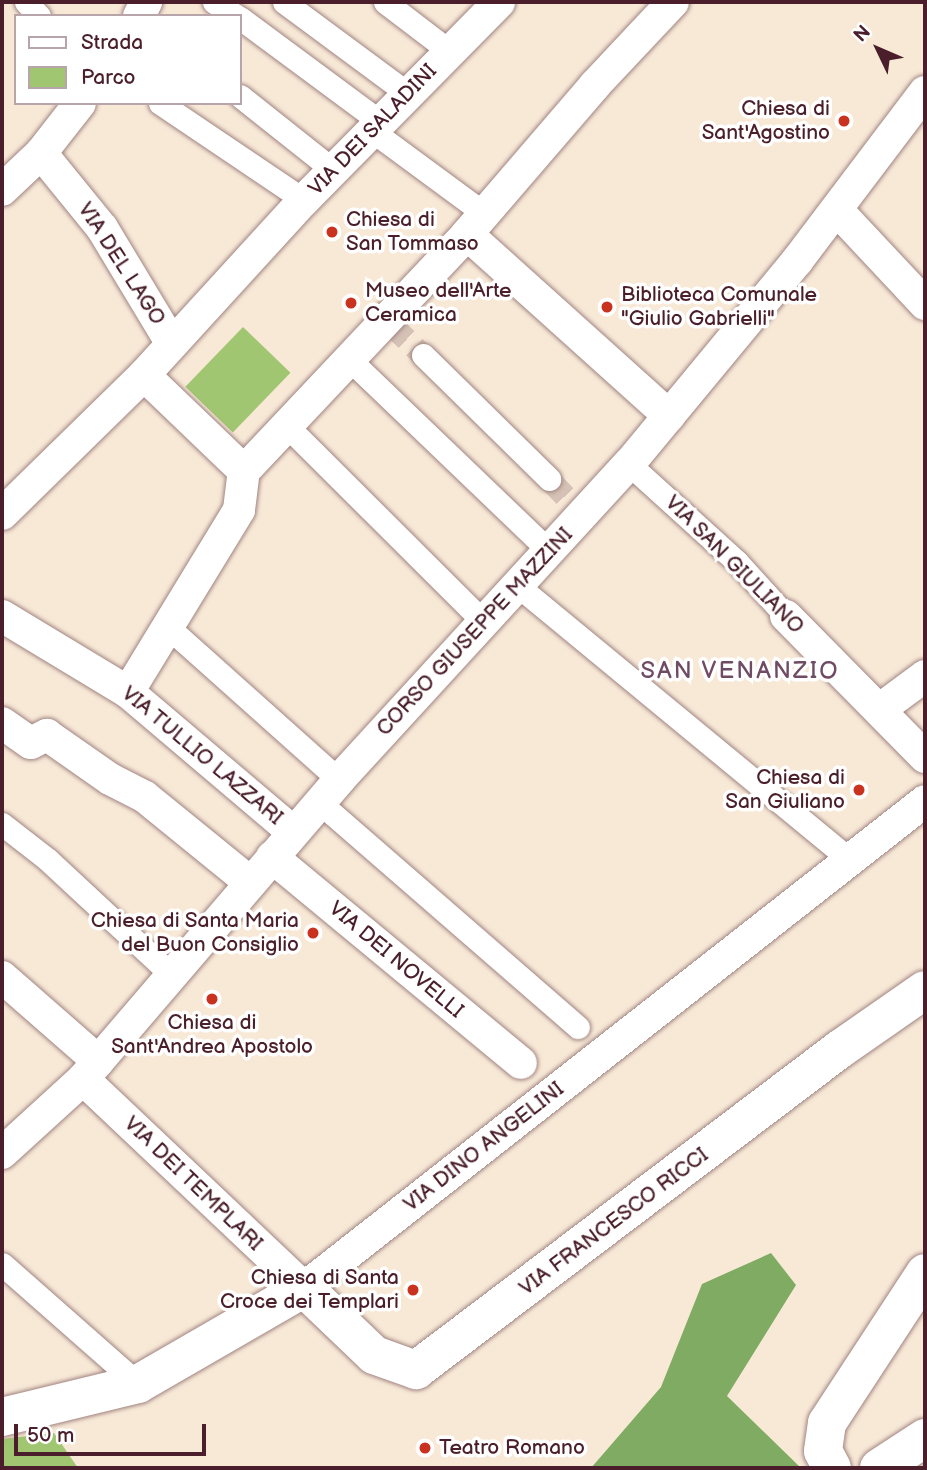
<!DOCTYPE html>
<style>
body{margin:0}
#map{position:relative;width:927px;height:1470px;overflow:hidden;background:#f8e9d7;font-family:"Balsamiq Sans",sans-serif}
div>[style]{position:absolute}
.green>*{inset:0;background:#a1c671;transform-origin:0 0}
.forest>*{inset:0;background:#80ab63}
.pedestrian-tunnel>*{height:23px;margin-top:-11.5px;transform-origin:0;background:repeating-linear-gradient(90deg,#d5c1b5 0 23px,transparent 0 34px)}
.roads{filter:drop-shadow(0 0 2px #a18481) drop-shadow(0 0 2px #a18481)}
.pedestrian>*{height:23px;margin:-11.5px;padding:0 11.5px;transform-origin:11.5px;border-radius:11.5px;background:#fff}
.minor>*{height:32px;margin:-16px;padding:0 16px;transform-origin:16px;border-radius:16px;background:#fff}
.tertiary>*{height:38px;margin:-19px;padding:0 19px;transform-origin:19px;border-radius:19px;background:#fff}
.dots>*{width:19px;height:19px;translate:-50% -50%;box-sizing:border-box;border:4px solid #fff;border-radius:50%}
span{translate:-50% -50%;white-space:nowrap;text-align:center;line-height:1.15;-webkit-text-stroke:7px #fff;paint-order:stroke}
.poi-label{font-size:21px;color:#4a1f2b}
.right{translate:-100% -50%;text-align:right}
.left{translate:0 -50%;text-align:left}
.street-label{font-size:21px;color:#4a1f2b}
.quarter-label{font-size:24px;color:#6f4c63;letter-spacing:2px}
.frame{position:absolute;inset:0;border:4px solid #4a1f2b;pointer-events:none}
.legend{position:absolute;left:14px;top:14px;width:228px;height:91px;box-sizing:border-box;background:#fff;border:2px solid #b7a5aa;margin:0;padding:9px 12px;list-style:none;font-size:21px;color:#4a1f2b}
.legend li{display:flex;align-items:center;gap:14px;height:35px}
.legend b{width:35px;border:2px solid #b7a5aa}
.north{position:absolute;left:843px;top:14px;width:70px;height:70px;-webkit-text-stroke:5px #fff;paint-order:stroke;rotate:314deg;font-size:19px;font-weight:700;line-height:28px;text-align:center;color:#4a1f2b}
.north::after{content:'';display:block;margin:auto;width:24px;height:32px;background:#4a1f2b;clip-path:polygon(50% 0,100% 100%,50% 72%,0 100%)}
.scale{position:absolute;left:14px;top:1424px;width:192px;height:32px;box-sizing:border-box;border:4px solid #4a1f2b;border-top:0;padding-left:9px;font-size:21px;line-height:24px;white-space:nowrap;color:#4a1f2b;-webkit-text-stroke:5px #fff;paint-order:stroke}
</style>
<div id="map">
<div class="green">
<div style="left:243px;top:327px;width:66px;height:83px;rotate:44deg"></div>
<div style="clip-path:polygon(54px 1433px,78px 1468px,2px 1468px,2px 1439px)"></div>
</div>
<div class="forest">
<div style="clip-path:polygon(771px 1253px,796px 1285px,727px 1396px,801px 1468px,591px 1468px,661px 1387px,702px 1284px)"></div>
</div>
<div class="pedestrian-tunnel">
<div style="left:390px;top:323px;width:46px;rotate:44.1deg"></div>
<div style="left:549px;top:479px;width:37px;rotate:46deg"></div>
</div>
<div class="roads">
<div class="pedestrian">
<div style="left:26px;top:2px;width:19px;rotate:47deg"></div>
<div style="left:214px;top:2px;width:26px;rotate:32deg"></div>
<div style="left:284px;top:2px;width:153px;rotate:36.5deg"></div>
<div style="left:385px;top:2px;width:81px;rotate:37.4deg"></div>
<div style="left:240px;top:18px;width:173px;rotate:36.5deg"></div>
<div style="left:240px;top:96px;width:119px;rotate:38.5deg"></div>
<div style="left:160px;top:103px;width:174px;rotate:34deg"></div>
<div style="left:371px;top:130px;width:142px;rotate:36.4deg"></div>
<div style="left:423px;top:355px;width:177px;rotate:44.5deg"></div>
<div style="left:350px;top:360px;width:277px;rotate:43.8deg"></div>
<div style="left:287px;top:426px;width:279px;rotate:44.9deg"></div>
<div style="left:629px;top:464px;width:146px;rotate:42.2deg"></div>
<div style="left:737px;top:562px;width:73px;rotate:47.8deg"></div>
<div style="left:518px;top:586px;width:430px;rotate:39.5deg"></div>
<div style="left:168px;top:627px;width:229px;rotate:41.8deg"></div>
<div style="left:319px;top:802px;width:343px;rotate:41deg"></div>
<div style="left:2px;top:824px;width:57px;rotate:37.9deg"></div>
<div style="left:47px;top:859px;width:171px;rotate:42.9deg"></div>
<div style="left:2px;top:1264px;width:181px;rotate:41.4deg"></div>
</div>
<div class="minor">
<div style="left:139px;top:16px;width:16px;rotate:-63deg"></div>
<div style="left:41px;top:153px;width:97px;rotate:50.9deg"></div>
<div style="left:102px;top:228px;width:135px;rotate:58.9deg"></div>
<div style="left:2px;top:190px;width:54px;rotate:-43.5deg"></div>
<div style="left:41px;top:153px;width:63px;rotate:-52deg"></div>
<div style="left:837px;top:210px;width:129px;rotate:46.9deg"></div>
<div style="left:467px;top:234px;width:272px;rotate:42deg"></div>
<div style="left:144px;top:375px;width:139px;rotate:43.8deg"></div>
<div style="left:244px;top:471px;width:325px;rotate:-46.7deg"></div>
<div style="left:467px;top:234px;width:196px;rotate:-49.3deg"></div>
<div style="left:595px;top:85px;width:114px;rotate:-46.8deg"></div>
<div style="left:2px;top:514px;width:199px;rotate:-44.4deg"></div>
<div style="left:144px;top:375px;width:237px;rotate:-47.6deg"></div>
<div style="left:304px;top:200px;width:278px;rotate:-45.4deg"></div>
<div style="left:2px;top:616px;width:147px;rotate:31.1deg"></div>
<div style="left:128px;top:692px;width:216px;rotate:40.3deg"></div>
<div style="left:786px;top:616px;width:198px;rotate:45.4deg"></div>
<div style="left:128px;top:692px;width:213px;rotate:-58.6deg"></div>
<div style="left:239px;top:510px;width:39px;rotate:-83deg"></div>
<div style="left:879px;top:710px;width:57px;rotate:-36.5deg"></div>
<div style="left:2px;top:723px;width:35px;rotate:35deg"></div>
<div style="left:31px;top:743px;width:18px;rotate:-27deg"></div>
<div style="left:47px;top:735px;width:77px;rotate:34.9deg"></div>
<div style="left:110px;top:779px;width:39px;rotate:27deg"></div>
<div style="left:145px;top:797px;width:136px;rotate:39.1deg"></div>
<div style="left:272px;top:857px;width:323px;rotate:39.6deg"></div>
<div style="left:2px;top:977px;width:128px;rotate:41.2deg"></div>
<div style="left:83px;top:1079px;width:304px;rotate:43.4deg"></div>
<div style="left:304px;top:1288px;width:789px;rotate:-38.1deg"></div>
<div style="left:2px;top:1153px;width:110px;rotate:-42.4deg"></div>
<div style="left:83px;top:1079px;width:394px;rotate:-49.4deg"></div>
<div style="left:339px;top:780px;width:429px;rotate:-47.5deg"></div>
<div style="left:629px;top:464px;width:264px;rotate:-50.4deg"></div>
<div style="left:797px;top:261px;width:212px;rotate:-52.9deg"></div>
</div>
<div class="tertiary">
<div style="left:2px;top:1417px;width:140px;rotate:-13.6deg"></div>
<div style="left:138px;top:1384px;width:192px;rotate:-30deg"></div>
<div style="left:304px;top:1288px;width:97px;rotate:43.7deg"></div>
<div style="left:374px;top:1355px;width:45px;rotate:19.7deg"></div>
<div style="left:416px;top:1370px;width:532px;rotate:-37.13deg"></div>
<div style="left:840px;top:1049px;width:103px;rotate:-34.8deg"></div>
<div style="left:832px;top:1468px;width:19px;rotate:-118deg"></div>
<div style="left:823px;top:1451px;width:28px;rotate:-82deg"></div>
<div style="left:827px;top:1423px;width:179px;rotate:-56.8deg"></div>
<div style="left:879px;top:1468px;width:55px;rotate:-33.1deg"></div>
</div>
</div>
<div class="dots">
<div style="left:844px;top:121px;background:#c8321e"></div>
<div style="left:332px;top:232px;background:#c8321e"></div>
<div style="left:351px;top:303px;background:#c8321e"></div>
<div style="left:607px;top:307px;background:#c8321e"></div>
<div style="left:859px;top:790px;background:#c8321e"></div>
<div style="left:313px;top:933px;background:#c8321e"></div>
<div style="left:212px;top:999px;background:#c8321e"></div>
<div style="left:413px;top:1290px;background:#c8321e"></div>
<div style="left:425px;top:1448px;background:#c8321e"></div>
</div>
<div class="poi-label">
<span class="right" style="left:830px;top:121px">Chiesa di<br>Sant'Agostino</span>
<span class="left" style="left:346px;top:232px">Chiesa di<br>San Tommaso</span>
<span class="left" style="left:365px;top:303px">Museo dell'Arte<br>Ceramica</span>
<span class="left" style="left:621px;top:307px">Biblioteca Comunale<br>"Giulio Gabrielli"</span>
<span class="right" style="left:845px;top:790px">Chiesa di<br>San Giuliano</span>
<span class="right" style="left:299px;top:933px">Chiesa di Santa Maria<br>del Buon Consiglio</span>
<span style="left:212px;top:1035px">Chiesa di<br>Sant'Andrea Apostolo</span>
<span class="right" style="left:399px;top:1290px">Chiesa di Santa<br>Croce dei Templari</span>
<span class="left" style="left:439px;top:1448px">Teatro Romano</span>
</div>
<div class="street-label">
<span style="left:373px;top:130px;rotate:-46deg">VIA DEI SALADINI</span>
<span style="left:121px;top:264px;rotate:57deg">VIA DEL LAGO</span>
<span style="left:734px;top:565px;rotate:45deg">VIA SAN GIULIANO</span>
<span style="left:475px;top:632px;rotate:-47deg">CORSO GIUSEPPE MAZZINI</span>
<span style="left:202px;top:756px;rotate:40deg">VIA TULLIO LAZZARI</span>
<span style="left:396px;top:960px;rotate:40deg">VIA DEI NOVELLI</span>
<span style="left:484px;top:1147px;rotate:-38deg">VIA DINO ANGELINI</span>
<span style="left:193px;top:1184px;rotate:44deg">VIA DEI TEMPLARI</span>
<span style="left:614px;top:1222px;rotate:-37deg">VIA FRANCESCO RICCI</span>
</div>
<div class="quarter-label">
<span style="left:740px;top:671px">SAN VENANZIO</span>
</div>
<div class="frame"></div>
<ul class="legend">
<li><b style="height:9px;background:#fff"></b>Strada</li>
<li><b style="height:19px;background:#a1c671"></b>Parco</li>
</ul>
<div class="north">N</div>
<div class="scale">50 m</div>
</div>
